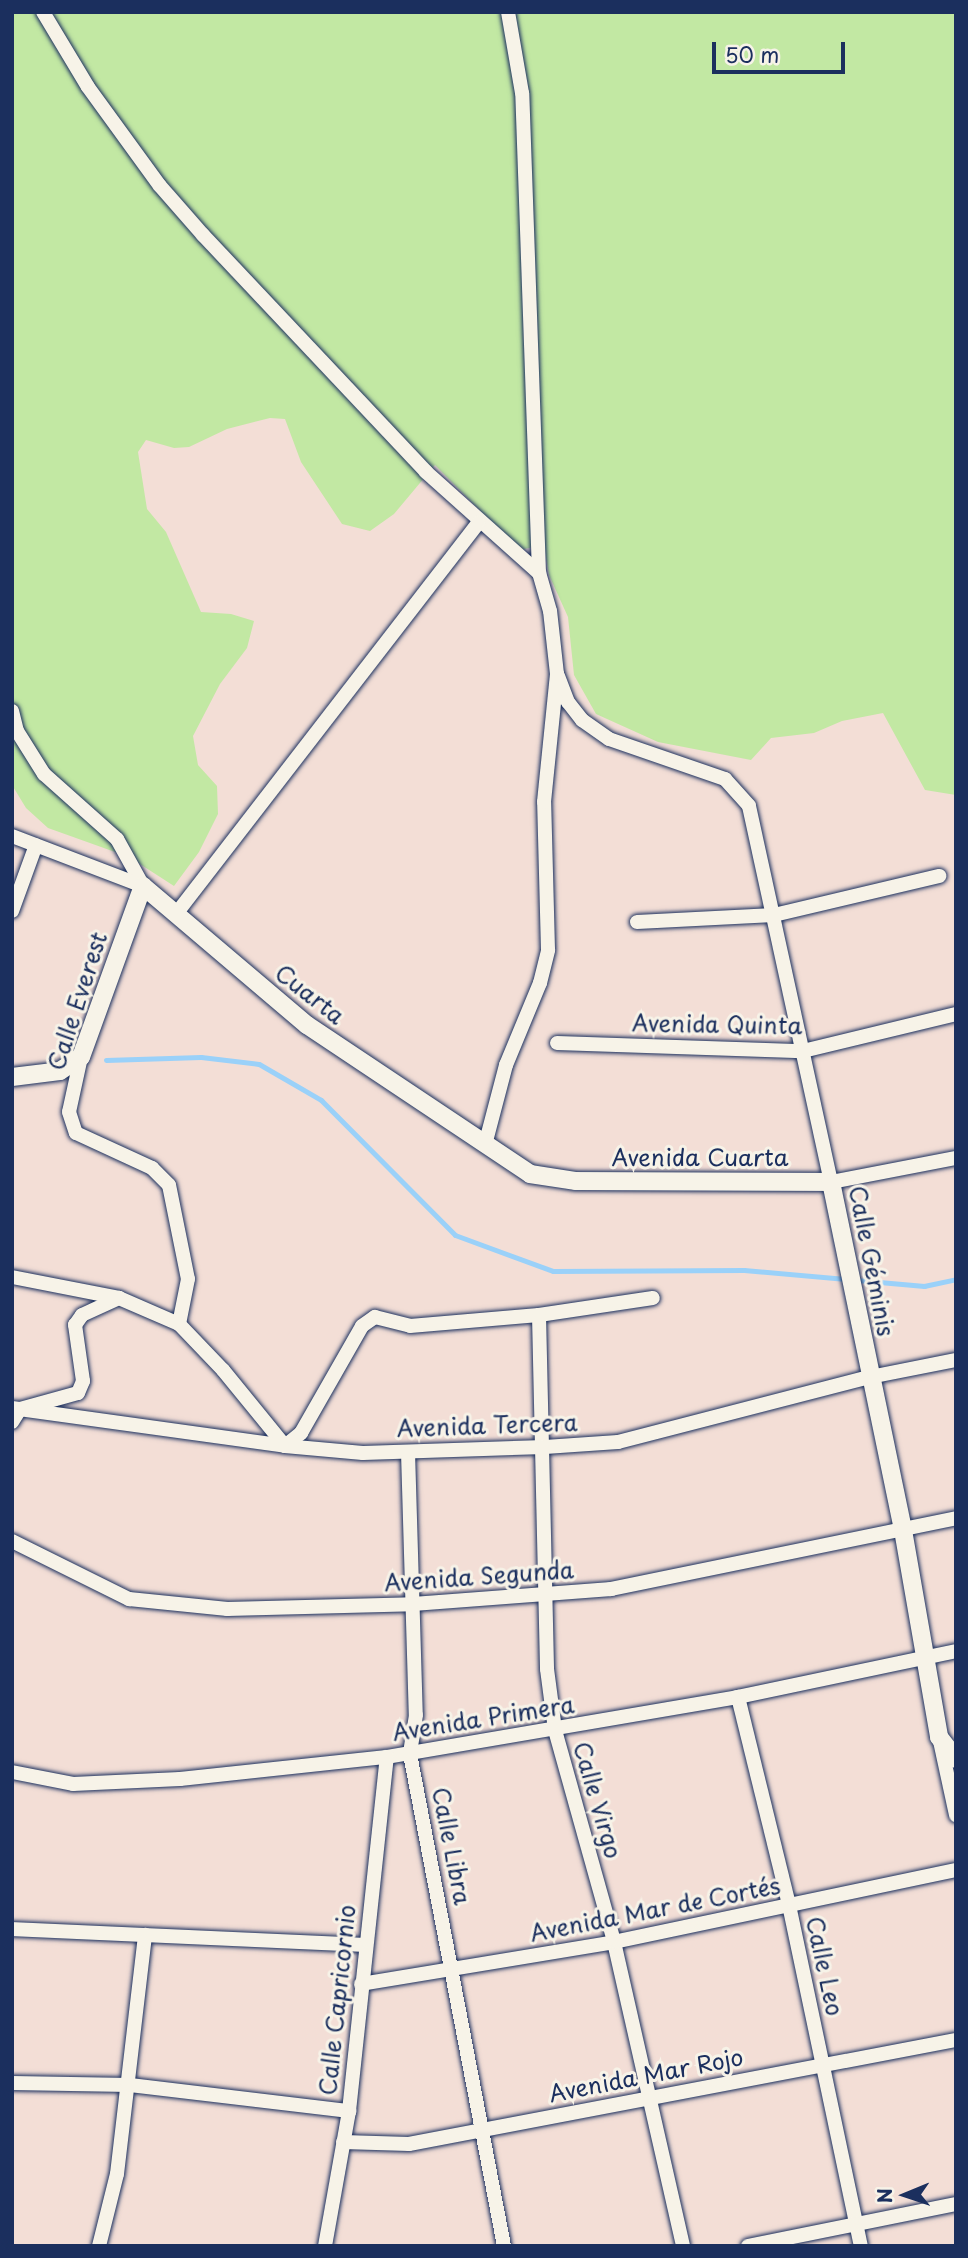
<!DOCTYPE html>
<meta charset="utf-8">
<style>
body{margin:0}
#map{position:relative;width:968px;height:2258px;overflow:hidden;background:#f3ded6;font-family:"Playpen Sans",sans-serif}
div>[style]{position:absolute}
.green>*{inset:0;background:#c2e8a3}
.stream>*{height:5px;margin:-2.5px;padding:0 2.5px;transform-origin:2.5px;border-radius:2.5px;background:#9ad1f9}
.roads{filter:drop-shadow(0 0 2px #1b2f5e) drop-shadow(0 0 2px #1b2f5e)}
.minor>*{height:14px;margin:-7px;padding:0 7px;transform-origin:7px;border-radius:7px;background:#f7f3e8}
.tertiary>*{height:18px;margin:-9px;padding:0 9px;transform-origin:9px;border-radius:9px;background:#f7f3e8}
span{translate:-50% -50%;white-space:nowrap;text-align:center;line-height:1.15;-webkit-text-stroke:6px #f7f3e8;paint-order:stroke}
.street-label{font-size:23px;color:#1b2f5e}
.frame{position:absolute;inset:0;border:14px solid #1b2f5e;pointer-events:none}
.north{position:absolute;left:870px;top:2160px;width:70px;height:70px;-webkit-text-stroke:5px #f7f3e8;paint-order:stroke;rotate:268deg;font-size:19px;font-weight:700;line-height:28px;text-align:center;color:#1b2f5e}
.north::after{content:'';display:block;margin:auto;width:24px;height:32px;background:#1b2f5e;clip-path:polygon(50% 0,100% 100%,50% 72%,0 100%)}
.scale{position:absolute;left:712px;top:42px;width:133px;height:32px;box-sizing:border-box;border:4px solid #1b2f5e;border-top:0;padding-left:9px;font-size:21px;line-height:24px;white-space:nowrap;color:#1b2f5e;-webkit-text-stroke:5px #f7f3e8;paint-order:stroke}
</style>
<div id="map">
<div class="green">
<div style="clip-path:polygon(12px 12px,956px 12px,956px 795px,925px 790px,883px 713px,842px 721px,814px 733px,771px 738px,751px 760px,658px 742px,596px 714px,574px 675px,568px 617px,549px 575px,544px 545px,519px 550px,435px 465px,394px 514px,370px 531px,342px 524px,301px 462px,285px 419px,270px 418px,227px 429px,189px 447px,174px 448px,146px 440px,138px 452px,147px 509px,166px 532px,201px 612px,231px 614px,254px 621px,247px 648px,220px 684px,193px 736px,198px 765px,217px 786px,218px 814px,199px 852px,174px 886px,129px 857px,48px 828px,26px 808px,12px 785px)"></div>
</div>
<div class="stream">
<div style="left:106px;top:1060px;width:95px;rotate:-1.8deg"></div>
<div style="left:201px;top:1057px;width:58px;rotate:6.9deg"></div>
<div style="left:259px;top:1064px;width:72px;rotate:30.1deg"></div>
<div style="left:321px;top:1100px;width:190px;rotate:45.2deg"></div>
<div style="left:455px;top:1235px;width:104px;rotate:20.2deg"></div>
<div style="left:553px;top:1271px;width:191px;rotate:-0.3deg"></div>
<div style="left:744px;top:1270px;width:181px;rotate:5.1deg"></div>
<div style="left:924px;top:1286px;width:33px;rotate:-12deg"></div>
</div>
<div class="roads">
<div class="minor">
<div style="left:43px;top:12px;width:87px;rotate:59deg"></div>
<div style="left:88px;top:87px;width:122px;rotate:54deg"></div>
<div style="left:160px;top:186px;width:65px;rotate:48.7deg"></div>
<div style="left:203px;top:235px;width:325px;rotate:46.7deg"></div>
<div style="left:426px;top:472px;width:152px;rotate:41.8deg"></div>
<div style="left:558px;top:676px;width:28px;rotate:69deg"></div>
<div style="left:568px;top:702px;width:23px;rotate:52deg"></div>
<div style="left:582px;top:720px;width:33px;rotate:35deg"></div>
<div style="left:609px;top:739px;width:123px;rotate:19deg"></div>
<div style="left:725px;top:779px;width:36px;rotate:48deg"></div>
<div style="left:749px;top:806px;width:385px;rotate:77.7deg"></div>
<div style="left:831px;top:1182px;width:127px;rotate:-10.9deg"></div>
<div style="left:12px;top:711px;width:21px;rotate:76deg"></div>
<div style="left:17px;top:731px;width:51px;rotate:57.9deg"></div>
<div style="left:44px;top:774px;width:98px;rotate:41.7deg"></div>
<div style="left:117px;top:839px;width:54px;rotate:61deg"></div>
<div style="left:12px;top:836px;width:140px;rotate:20.9deg"></div>
<div style="left:12px;top:911px;width:70px;rotate:-70deg"></div>
<div style="left:176px;top:914px;width:494px;rotate:-52.3deg"></div>
<div style="left:637px;top:922px;width:137px;rotate:-2.9deg"></div>
<div style="left:774px;top:915px;width:170px;rotate:-13.3deg"></div>
<div style="left:557px;top:1043px;width:246px;rotate:1.9deg"></div>
<div style="left:803px;top:1051px;width:157px;rotate:-13.6deg"></div>
<div style="left:81px;top:1057px;width:56px;rotate:102.3deg"></div>
<div style="left:69px;top:1112px;width:22px;rotate:72deg"></div>
<div style="left:76px;top:1133px;width:84px;rotate:24.7deg"></div>
<div style="left:152px;top:1168px;width:24px;rotate:45deg"></div>
<div style="left:169px;top:1185px;width:96px;rotate:78.6deg"></div>
<div style="left:188px;top:1279px;width:46px;rotate:101.3deg"></div>
<div style="left:485px;top:1145px;width:83px;rotate:-75.3deg"></div>
<div style="left:506px;top:1065px;width:89px;rotate:-67.5deg"></div>
<div style="left:540px;top:983px;width:34px;rotate:-76deg"></div>
<div style="left:548px;top:950px;width:148px;rotate:-91.5deg"></div>
<div style="left:544px;top:802px;width:129px;rotate:-84.2deg"></div>
<div style="left:557px;top:674px;width:63px;rotate:-96.3deg"></div>
<div style="left:550px;top:611px;width:40px;rotate:-106deg"></div>
<div style="left:539px;top:573px;width:480px;rotate:-92deg"></div>
<div style="left:522px;top:93px;width:82px;rotate:-99.8deg"></div>
<div style="left:12px;top:1277px;width:109px;rotate:11.1deg"></div>
<div style="left:119px;top:1298px;width:65px;rotate:23.4deg"></div>
<div style="left:179px;top:1324px;width:64px;rotate:46.3deg"></div>
<div style="left:223px;top:1370px;width:98px;rotate:50.8deg"></div>
<div style="left:285px;top:1446px;width:21px;rotate:-39deg"></div>
<div style="left:301px;top:1433px;width:123px;rotate:-60.3deg"></div>
<div style="left:362px;top:1326px;width:16px;rotate:-35deg"></div>
<div style="left:375px;top:1317px;width:36px;rotate:14deg"></div>
<div style="left:410px;top:1326px;width:129px;rotate:-4.9deg"></div>
<div style="left:539px;top:1315px;width:115px;rotate:-8.5deg"></div>
<div style="left:539px;top:1315px;width:354px;rotate:88.7deg"></div>
<div style="left:547px;top:1669px;width:62px;rotate:82.5deg"></div>
<div style="left:555px;top:1730px;width:220px;rotate:74.4deg"></div>
<div style="left:614px;top:1942px;width:312px;rotate:77.2deg"></div>
<div style="left:12px;top:1408px;width:276px;rotate:7.9deg"></div>
<div style="left:285px;top:1446px;width:78px;rotate:5.1deg"></div>
<div style="left:363px;top:1453px;width:182px;rotate:-1.9deg"></div>
<div style="left:545px;top:1447px;width:73px;rotate:-3.9deg"></div>
<div style="left:618px;top:1442px;width:260px;rotate:-14.5deg"></div>
<div style="left:870px;top:1377px;width:88px;rotate:-11.2deg"></div>
<div style="left:12px;top:1422px;width:15px;rotate:-58deg"></div>
<div style="left:20px;top:1409px;width:60px;rotate:-15.4deg"></div>
<div style="left:78px;top:1393px;width:13px;rotate:-67deg"></div>
<div style="left:83px;top:1381px;width:57px;rotate:-98.1deg"></div>
<div style="left:75px;top:1325px;width:12px;rotate:-55deg"></div>
<div style="left:82px;top:1315px;width:41px;rotate:-24.7deg"></div>
<div style="left:408px;top:1452px;width:263px;rotate:88.3deg"></div>
<div style="left:416px;top:1715px;width:39px;rotate:99deg"></div>
<div style="left:410px;top:1754px;width:501px;rotate:79.18deg"></div>
<div style="left:12px;top:1541px;width:131px;rotate:26.4deg"></div>
<div style="left:129px;top:1599px;width:99px;rotate:5.8deg"></div>
<div style="left:227px;top:1609px;width:186px;rotate:-1.5deg"></div>
<div style="left:413px;top:1604px;width:199px;rotate:-4.3deg"></div>
<div style="left:611px;top:1589px;width:352px;rotate:-11.6deg"></div>
<div style="left:738px;top:1697px;width:214px;rotate:76.2deg"></div>
<div style="left:789px;top:1905px;width:349px;rotate:78.1deg"></div>
<div style="left:940px;top:1741px;width:76px;rotate:77.8deg"></div>
<div style="left:12px;top:1772px;width:62px;rotate:11.1deg"></div>
<div style="left:73px;top:1784px;width:107px;rotate:-2.7deg"></div>
<div style="left:180px;top:1779px;width:208px;rotate:-6.1deg"></div>
<div style="left:387px;top:1757px;width:356px;rotate:-9.7deg"></div>
<div style="left:738px;top:1697px;width:223px;rotate:-11.9deg"></div>
<div style="left:12px;top:1929px;width:353px;rotate:2.6deg"></div>
<div style="left:361px;top:1984px;width:256px;rotate:-9.4deg"></div>
<div style="left:614px;top:1942px;width:349px;rotate:-11.9deg"></div>
<div style="left:12px;top:2083px;width:118px;rotate:1deg"></div>
<div style="left:130px;top:2085px;width:221px;rotate:6.8deg"></div>
<div style="left:343px;top:2142px;width:66px;rotate:1.7deg"></div>
<div style="left:409px;top:2144px;width:557px;rotate:-10.77deg"></div>
<div style="left:99px;top:2246px;width:74px;rotate:-76deg"></div>
<div style="left:117px;top:2174px;width:241px;rotate:-83.3deg"></div>
<div style="left:325px;top:2246px;width:137px;rotate:-79.9deg"></div>
<div style="left:349px;top:2111px;width:356px;rotate:-83.9deg"></div>
<div style="left:748px;top:2246px;width:212px;rotate:-11.4deg"></div>
</div>
<div class="tertiary">
<div style="left:12px;top:1077px;width:48px;rotate:-7.1deg"></div>
<div style="left:60px;top:1071px;width:25px;rotate:-34deg"></div>
<div style="left:81px;top:1057px;width:182px;rotate:-70.1deg"></div>
<div style="left:143px;top:886px;width:215px;rotate:40.3deg"></div>
<div style="left:307px;top:1025px;width:268px;rotate:33.7deg"></div>
<div style="left:530px;top:1174px;width:47px;rotate:8.7deg"></div>
<div style="left:576px;top:1181px;width:255px;rotate:0.2deg"></div>
<div style="left:831px;top:1182px;width:355px;rotate:78.3deg"></div>
<div style="left:903px;top:1530px;width:210px;rotate:80.1deg"></div>
<div style="left:939px;top:1737px;width:28px;rotate:52deg"></div>
</div>
</div>
<div class="street-label">
<span style="left:310px;top:994px;rotate:38deg">Cuarta</span>
<span style="left:77px;top:1001px;rotate:-72deg">Calle Everest</span>
<span style="left:717px;top:1024px;rotate:1deg">Avenida Quinta</span>
<span style="left:700px;top:1157px">Avenida Cuarta</span>
<span style="left:872px;top:1261px;rotate:79deg">Calle Géminis</span>
<span style="left:487px;top:1425px;rotate:-2deg">Avenida Tercera</span>
<span style="left:479px;top:1576px;rotate:-4deg">Avenida Segunda</span>
<span style="left:483px;top:1718px;rotate:-9deg">Avenida Primera</span>
<span style="left:598px;top:1800px;rotate:74deg">Calle Virgo</span>
<span style="left:452px;top:1846px;rotate:79deg">Calle Libra</span>
<span style="left:655px;top:1909px;rotate:-11deg">Avenida Mar de Cortés</span>
<span style="left:825px;top:1966px;rotate:78deg">Calle Leo</span>
<span style="left:337px;top:2000px;rotate:-84deg">Calle Capricornio</span>
<span style="left:646px;top:2075px;rotate:-11deg">Avenida Mar Rojo</span>
</div>
<div class="frame"></div>
<div class="north">N</div>
<div class="scale">50 m</div>
</div>
